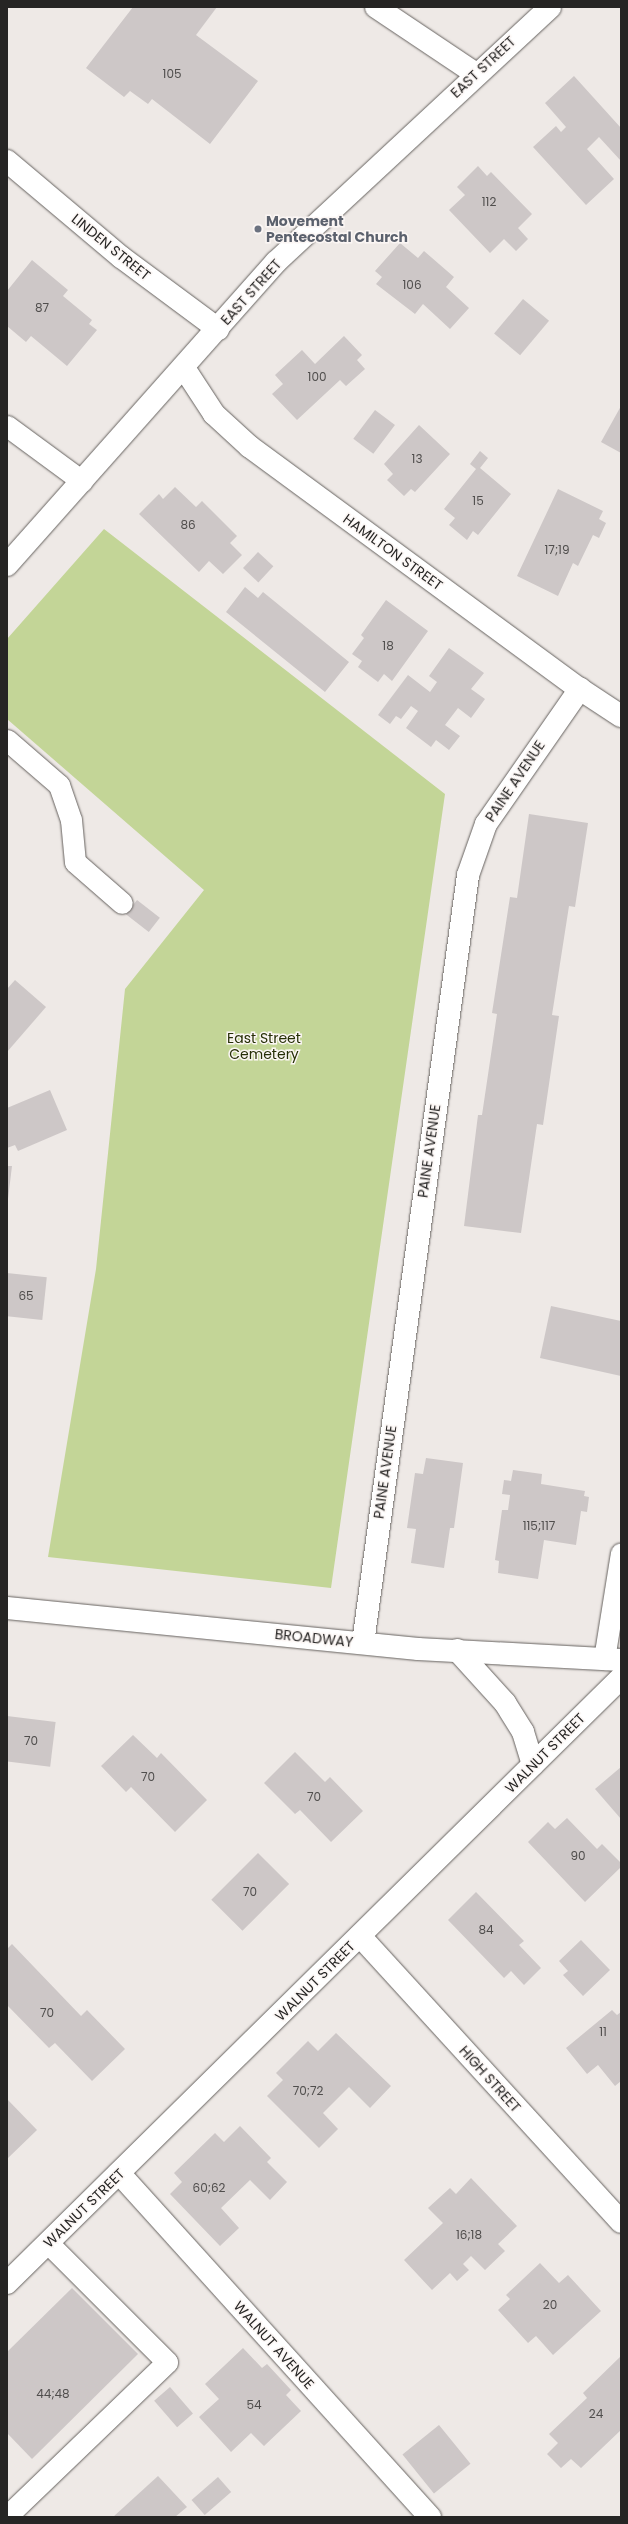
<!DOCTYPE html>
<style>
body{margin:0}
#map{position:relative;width:628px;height:2524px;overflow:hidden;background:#eee9e6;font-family:Poppins,sans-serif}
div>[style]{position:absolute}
.green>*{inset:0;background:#c3d597}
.building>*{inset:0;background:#cdc7c7;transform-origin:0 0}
.roads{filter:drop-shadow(0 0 1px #66625f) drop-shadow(0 0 1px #66625f)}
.service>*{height:21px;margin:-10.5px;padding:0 10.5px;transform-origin:10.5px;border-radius:10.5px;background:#fff}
.minor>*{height:22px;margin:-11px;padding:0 11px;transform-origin:11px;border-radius:11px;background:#fff}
.tertiary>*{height:22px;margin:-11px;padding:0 11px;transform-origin:11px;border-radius:11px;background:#fff}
.secondary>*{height:22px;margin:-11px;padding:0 11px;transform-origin:11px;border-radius:11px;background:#fff}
.dots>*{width:11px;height:11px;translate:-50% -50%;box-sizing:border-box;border:2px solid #fbf6f4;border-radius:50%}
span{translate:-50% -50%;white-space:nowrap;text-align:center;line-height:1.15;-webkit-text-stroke:3px #fbf6f4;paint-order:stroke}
.number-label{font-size:12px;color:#504e4d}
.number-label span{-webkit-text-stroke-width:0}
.street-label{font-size:14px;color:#262524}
.worship-label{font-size:14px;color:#5b616d;font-weight:700}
.left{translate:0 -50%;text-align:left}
.park-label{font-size:14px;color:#262f06}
.frame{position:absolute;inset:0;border:8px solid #262524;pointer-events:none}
</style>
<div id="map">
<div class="green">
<div style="clip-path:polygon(104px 529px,445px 794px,331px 1588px,48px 1557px,96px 1269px,125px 989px,204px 890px,7px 719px,7px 639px)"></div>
</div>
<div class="building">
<div style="clip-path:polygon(133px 7px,217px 7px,196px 35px,258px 81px,210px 144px,152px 99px,148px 104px,130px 91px,124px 97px,86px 68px)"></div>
<div style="clip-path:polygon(574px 76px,621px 128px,621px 161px,599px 137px,587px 149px,614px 179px,586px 205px,533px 147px,556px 126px,561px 132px,566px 127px,545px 103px)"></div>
<div style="clip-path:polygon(478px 166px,487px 176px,491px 172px,532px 214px,518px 228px,528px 239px,516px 251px,504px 239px,490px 253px,449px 210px,465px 195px,457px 187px)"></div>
<div style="clip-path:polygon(400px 243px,418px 258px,424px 251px,454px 277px,446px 287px,469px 308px,450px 329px,423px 304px,415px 314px,376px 284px,382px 277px,375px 271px)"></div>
<div style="clip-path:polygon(32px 260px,68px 290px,63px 296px,92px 320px,89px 324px,97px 330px,67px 366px,31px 336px,26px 342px,7px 326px,7px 291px)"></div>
<div style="left:523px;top:299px;width:34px;height:45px;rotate:40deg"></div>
<div style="clip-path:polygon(344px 336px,362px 355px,357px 360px,365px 369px,346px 386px,340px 380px,297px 420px,272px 394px,283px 384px,275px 375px,302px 350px,315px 364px)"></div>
<div style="clip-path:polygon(621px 406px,621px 453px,601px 442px)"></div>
<div style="left:375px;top:410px;width:25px;height:36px;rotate:37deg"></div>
<div style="clip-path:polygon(419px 425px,450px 454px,415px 492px,411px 489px,404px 496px,387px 480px,393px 474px,384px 464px)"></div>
<div style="clip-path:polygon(480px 451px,488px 458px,480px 468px,511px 494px,478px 535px,473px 531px,467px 540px,449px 525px,455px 518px,444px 509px,476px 469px,470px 464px)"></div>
<div style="clip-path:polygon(175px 487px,196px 507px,202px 501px,237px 536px,230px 543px,242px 555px,223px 574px,209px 561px,199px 572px,139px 514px,159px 494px,163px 499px)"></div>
<div style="clip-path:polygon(558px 489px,603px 511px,599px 519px,606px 523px,599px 538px,593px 535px,578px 566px,573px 563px,558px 596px,517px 576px)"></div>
<div style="left:258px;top:552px;width:21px;height:22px;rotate:43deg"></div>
<div style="clip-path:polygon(245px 587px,258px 598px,263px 592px,349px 662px,325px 692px,226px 612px)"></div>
<div style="clip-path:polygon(386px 600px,428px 631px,392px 681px,384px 674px,378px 682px,358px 667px,362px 661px,352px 654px,364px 638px,361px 635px)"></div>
<div style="clip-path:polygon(449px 648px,484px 673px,471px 689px,485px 699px,471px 718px,458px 708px,445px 725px,460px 736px,449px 750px,436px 740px,431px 747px,406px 728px,418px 711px,411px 706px,401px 719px,396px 716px,390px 724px,378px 715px,408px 675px,430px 692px,437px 682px,429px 676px)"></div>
<div style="clip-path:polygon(529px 814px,588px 823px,575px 907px,569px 906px,552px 1015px,559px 1016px,543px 1125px,537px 1124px,521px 1233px,464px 1226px,478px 1115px,482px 1115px,497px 1014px,492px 1013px,510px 897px,517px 898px)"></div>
<div style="left:137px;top:900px;width:29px;height:18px;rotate:38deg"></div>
<div style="clip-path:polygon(15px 980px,46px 1007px,7px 1052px,7px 989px)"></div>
<div style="clip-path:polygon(50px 1090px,67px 1130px,18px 1151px,15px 1145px,7px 1148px,7px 1108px)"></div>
<div style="clip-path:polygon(7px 1166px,12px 1166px,8px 1199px,7px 1199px)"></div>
<div style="left:7px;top:1273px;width:40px;height:43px;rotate:6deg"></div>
<div style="clip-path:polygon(551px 1306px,621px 1321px,621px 1376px,540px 1358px)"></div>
<div style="clip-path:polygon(426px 1458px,463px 1463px,454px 1528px,450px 1528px,444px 1568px,411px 1563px,416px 1529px,407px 1528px,415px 1473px,423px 1474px)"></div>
<div style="clip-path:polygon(513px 1470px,542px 1474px,541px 1484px,585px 1491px,584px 1496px,589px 1497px,587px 1512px,581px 1511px,576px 1545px,544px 1540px,538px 1579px,498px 1573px,499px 1561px,495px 1560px,502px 1510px,508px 1510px,510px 1495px,502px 1494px,504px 1480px,511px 1481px)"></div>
<div style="left:7px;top:1716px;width:49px;height:45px;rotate:7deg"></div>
<div style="clip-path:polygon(133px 1735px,157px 1758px,161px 1753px,207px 1800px,175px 1832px,131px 1787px,126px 1792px,101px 1766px)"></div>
<div style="clip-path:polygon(295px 1752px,325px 1782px,330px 1777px,363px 1811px,331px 1842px,300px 1810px,295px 1814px,264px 1783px)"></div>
<div style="clip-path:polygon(621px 1767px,621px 1819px,595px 1789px)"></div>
<div style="clip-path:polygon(567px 1818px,597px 1849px,602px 1844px,621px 1863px,621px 1867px,585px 1902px,528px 1842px,548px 1822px,555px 1829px)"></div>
<div style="left:258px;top:1853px;width:44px;height:66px;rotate:45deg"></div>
<div style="clip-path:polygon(476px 1892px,524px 1941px,519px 1945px,541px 1968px,524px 1985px,511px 1971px,504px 1978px,448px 1920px)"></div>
<div style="clip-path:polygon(581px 1940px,610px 1970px,583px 1996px,563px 1975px,568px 1971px,559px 1961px)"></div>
<div style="clip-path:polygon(12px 1944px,81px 2016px,87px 2010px,125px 2049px,92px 2081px,55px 2043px,49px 2048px,7px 2005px,7px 1949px)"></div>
<div style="clip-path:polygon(612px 2010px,617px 2015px,621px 2012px,621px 2081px,615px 2086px,598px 2065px,587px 2074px,566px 2048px)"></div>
<div style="clip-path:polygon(336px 2033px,391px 2086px,370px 2108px,349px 2087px,323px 2113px,338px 2129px,319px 2148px,267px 2096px,283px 2080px,276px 2073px,308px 2041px,318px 2051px)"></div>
<div style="clip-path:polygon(7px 2099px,37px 2130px,7px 2159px)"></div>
<div style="clip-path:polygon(240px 2126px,271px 2158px,267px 2162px,287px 2182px,270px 2200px,250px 2180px,221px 2208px,239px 2228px,220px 2246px,170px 2194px,182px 2182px,174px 2173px,215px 2133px,224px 2142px)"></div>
<div style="clip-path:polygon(471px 2178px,517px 2226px,498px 2244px,505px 2251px,485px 2270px,471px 2256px,463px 2264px,469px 2270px,457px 2281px,450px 2273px,432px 2290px,404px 2260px,443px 2223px,428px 2208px,450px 2188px,456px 2194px)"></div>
<div style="clip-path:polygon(540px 2263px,559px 2283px,568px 2275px,601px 2311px,553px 2355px,536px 2336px,528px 2343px,498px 2310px,510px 2299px,506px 2295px)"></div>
<div style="clip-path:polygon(72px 2288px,138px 2354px,32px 2459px,7px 2433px,7px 2352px)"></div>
<div style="clip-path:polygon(243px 2348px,262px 2368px,267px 2364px,291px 2390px,286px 2395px,301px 2411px,264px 2446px,251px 2433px,231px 2452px,199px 2417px,219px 2399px,205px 2384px)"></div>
<div style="clip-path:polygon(621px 2356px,621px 2430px,581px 2468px,571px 2459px,561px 2468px,547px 2454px,558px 2443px,549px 2434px,587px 2398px,583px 2393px)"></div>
<div style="left:170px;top:2387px;width:35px;height:21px;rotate:49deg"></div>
<div style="left:439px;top:2425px;width:50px;height:47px;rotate:51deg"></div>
<div style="clip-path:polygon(158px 2476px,187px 2507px,175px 2517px,113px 2517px)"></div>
<div style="left:218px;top:2477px;width:20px;height:35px;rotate:49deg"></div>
</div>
<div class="roads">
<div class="service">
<div style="left:7px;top:426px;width:93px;rotate:36.3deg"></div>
<div style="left:7px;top:740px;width:69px;rotate:40.9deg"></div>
<div style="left:59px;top:785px;width:37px;rotate:71deg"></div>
<div style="left:71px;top:820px;width:42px;rotate:84.6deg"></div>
<div style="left:75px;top:862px;width:62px;rotate:41.1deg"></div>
<div style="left:604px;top:1659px;width:107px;rotate:-80.9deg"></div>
<div style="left:7px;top:2516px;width:222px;rotate:-43.9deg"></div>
<div style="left:167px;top:2362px;width:168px;rotate:-135deg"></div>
</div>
<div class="minor">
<div style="left:376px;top:7px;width:120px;rotate:33.8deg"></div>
<div style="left:7px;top:161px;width:149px;rotate:40.1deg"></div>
<div style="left:121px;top:257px;width:121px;rotate:36.6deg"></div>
<div style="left:184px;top:368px;width:55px;rotate:56.9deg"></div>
<div style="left:214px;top:414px;width:49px;rotate:42.5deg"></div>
<div style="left:250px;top:447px;width:409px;rotate:36.3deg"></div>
<div style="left:580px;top:689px;width:49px;rotate:33.4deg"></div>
<div style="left:363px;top:1643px;width:775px;rotate:-82.21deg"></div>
<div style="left:468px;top:875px;width:54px;rotate:-70.6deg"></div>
<div style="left:486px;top:824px;width:165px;rotate:-55.2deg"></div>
<div style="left:360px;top:1936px;width:387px;rotate:47.6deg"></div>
<div style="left:119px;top:2173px;width:464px;rotate:47.9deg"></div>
</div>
<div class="tertiary">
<div style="left:457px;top:1650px;width:72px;rotate:47.8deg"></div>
<div style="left:505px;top:1703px;width:34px;rotate:58deg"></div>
<div style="left:523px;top:1732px;width:34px;rotate:73deg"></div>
<div style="left:7px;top:2283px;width:862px;rotate:-44.58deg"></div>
</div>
<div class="secondary">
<div style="left:7px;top:565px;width:405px;rotate:-48.4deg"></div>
<div style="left:276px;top:262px;width:374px;rotate:-42.9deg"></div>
<div style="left:7px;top:1608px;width:413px;rotate:5.7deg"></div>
<div style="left:418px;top:1649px;width:203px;rotate:3.1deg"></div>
</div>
</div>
<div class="dots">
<div style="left:258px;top:229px;background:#6b7280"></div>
</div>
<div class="number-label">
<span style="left:172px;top:74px">105</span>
<span style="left:489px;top:202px">112</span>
<span style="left:412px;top:285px">106</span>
<span style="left:42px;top:308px">87</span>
<span style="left:317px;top:377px">100</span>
<span style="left:417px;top:459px">13</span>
<span style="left:478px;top:501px">15</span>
<span style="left:188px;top:525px">86</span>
<span style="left:557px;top:550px">17;19</span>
<span style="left:388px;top:646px">18</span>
<span style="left:26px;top:1296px">65</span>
<span style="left:539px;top:1526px">115;117</span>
<span style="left:31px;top:1741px">70</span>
<span style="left:148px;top:1777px">70</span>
<span style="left:314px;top:1797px">70</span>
<span style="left:578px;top:1856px">90</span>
<span style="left:250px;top:1892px">70</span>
<span style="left:486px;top:1930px">84</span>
<span style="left:47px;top:2013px">70</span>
<span style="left:603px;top:2032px">11</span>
<span style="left:308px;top:2091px">70;72</span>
<span style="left:209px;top:2188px">60;62</span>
<span style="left:469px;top:2235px">16;18</span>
<span style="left:550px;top:2305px">20</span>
<span style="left:53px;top:2394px">44;48</span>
<span style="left:254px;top:2405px">54</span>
<span style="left:596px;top:2414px">24</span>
</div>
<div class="street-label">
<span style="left:483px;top:67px;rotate:-43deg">EAST STREET</span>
<span style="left:111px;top:247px;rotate:39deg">LINDEN STREET</span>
<span style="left:251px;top:292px;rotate:-48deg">EAST STREET</span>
<span style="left:393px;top:552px;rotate:36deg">HAMILTON STREET</span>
<span style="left:515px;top:781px;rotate:-56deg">PAINE AVENUE</span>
<span style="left:429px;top:1151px;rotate:-82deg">PAINE AVENUE</span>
<span style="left:385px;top:1472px;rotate:-82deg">PAINE AVENUE</span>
<span style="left:314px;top:1638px;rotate:6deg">BROADWAY</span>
<span style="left:545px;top:1753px;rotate:-45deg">WALNUT STREET</span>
<span style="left:315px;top:1981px;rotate:-45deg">WALNUT STREET</span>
<span style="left:490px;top:2079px;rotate:48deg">HIGH STREET</span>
<span style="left:84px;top:2208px;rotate:-44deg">WALNUT STREET</span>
<span style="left:274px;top:2345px;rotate:48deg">WALNUT AVENUE</span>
</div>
<div class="worship-label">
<span class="left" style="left:266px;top:229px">Movement<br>Pentecostal Church</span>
</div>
<div class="park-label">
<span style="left:264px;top:1046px">East Street<br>Cemetery</span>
</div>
<div class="frame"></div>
</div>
